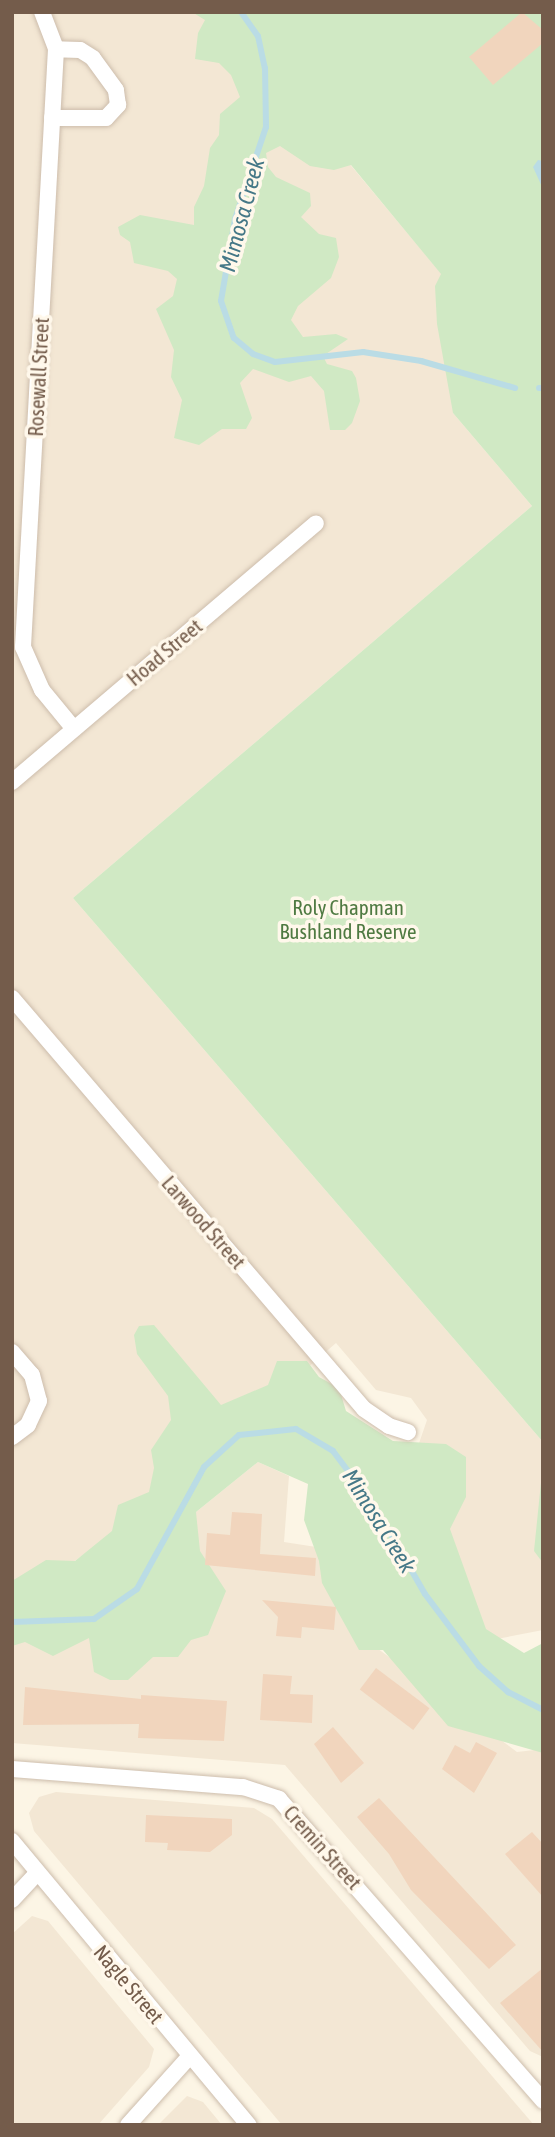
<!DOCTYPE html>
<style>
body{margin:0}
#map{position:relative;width:555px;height:2137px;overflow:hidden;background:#fcf5e5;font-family:"Asap Condensed",sans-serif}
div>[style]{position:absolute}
.residential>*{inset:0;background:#f3e7d4}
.green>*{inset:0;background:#d0e9c4}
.water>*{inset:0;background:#badce5}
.stream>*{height:6px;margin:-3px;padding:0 3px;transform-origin:3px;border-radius:3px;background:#badce5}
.building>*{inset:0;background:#f1d5bd;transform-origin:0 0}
.roads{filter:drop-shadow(0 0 2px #cdbdac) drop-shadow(0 0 2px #cdbdac)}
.street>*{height:16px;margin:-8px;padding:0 8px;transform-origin:8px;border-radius:8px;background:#fff}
span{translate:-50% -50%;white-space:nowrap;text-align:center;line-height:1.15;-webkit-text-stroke:7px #fff8eb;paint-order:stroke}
.street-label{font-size:21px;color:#745c4b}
.park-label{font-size:21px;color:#4f7a42}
.water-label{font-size:23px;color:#457887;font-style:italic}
.frame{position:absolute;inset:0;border:14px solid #745c4b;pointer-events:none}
</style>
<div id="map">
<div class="residential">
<div style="clip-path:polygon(12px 12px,223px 12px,514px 361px,453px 413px,532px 506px,73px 898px,543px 1442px,543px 1630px,476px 1643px,415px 1455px,427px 1420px,411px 1398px,376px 1390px,336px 1343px,136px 1517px,12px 1606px)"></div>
<div style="clip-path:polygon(258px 1462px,289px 1476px,284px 1542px,374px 1556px,366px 1640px,517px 1752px,543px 1749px,543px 2057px,530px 2051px,285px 1765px,12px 1743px,12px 1633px,196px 1512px)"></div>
<div style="clip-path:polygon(56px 1792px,254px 1808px,272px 1819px,534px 2125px,282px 2125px,34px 1831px,29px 1813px,39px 1797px)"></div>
<div style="clip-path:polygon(32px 1916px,48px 1921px,154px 2049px,149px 2067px,98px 2125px,12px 2125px,12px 1934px)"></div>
<div style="clip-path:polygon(187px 2096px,203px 2102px,222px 2125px,158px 2125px)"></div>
</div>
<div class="green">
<div style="clip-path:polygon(192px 12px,543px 12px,543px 1442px,73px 898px,532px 506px,453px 413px,437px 324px,435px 286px,441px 274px,351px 165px,334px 170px,310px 166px,280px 146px,266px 153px,268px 167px,276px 177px,310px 193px,311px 206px,301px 217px,319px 234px,336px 238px,339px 257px,331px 278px,298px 306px,291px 320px,303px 337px,336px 334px,348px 339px,323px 356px,327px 364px,352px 371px,356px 378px,360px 401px,352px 423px,345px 430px,330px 430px,324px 391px,311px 376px,289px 382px,253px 369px,240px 383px,252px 418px,246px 429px,222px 429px,199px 445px,174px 438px,182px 400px,171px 377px,174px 350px,156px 309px,173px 296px,177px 279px,168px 271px,134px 263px,130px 242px,120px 235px,118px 227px,140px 215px,194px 225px,194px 207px,204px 186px,210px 148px,219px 135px,220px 114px,240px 97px,231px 75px,219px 63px,195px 59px,198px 33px,205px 20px)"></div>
<div style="clip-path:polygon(154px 1325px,221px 1405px,268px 1385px,277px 1361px,307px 1361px,319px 1377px,339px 1388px,346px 1411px,393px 1441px,446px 1444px,466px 1457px,466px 1497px,450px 1529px,486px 1629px,524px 1653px,543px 1643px,543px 1753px,448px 1726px,383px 1650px,359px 1650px,322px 1583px,319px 1561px,304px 1520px,308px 1484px,258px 1462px,196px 1512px,200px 1551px,226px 1591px,208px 1635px,191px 1640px,178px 1657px,153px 1657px,128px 1680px,110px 1680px,94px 1672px,89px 1638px,53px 1656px,25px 1642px,12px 1646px,12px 1581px,46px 1560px,75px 1561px,112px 1531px,118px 1505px,149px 1492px,154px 1468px,151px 1450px,171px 1420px,168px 1396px,137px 1354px,134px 1335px,139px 1326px)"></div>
<div style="clip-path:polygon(543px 1463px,543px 1563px,534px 1551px)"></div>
</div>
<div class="water">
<div style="clip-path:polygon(538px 160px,543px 161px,543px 189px,533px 167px)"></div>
</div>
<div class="stream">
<div style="left:241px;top:12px;width:29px;rotate:55deg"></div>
<div style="left:258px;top:36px;width:33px;rotate:78deg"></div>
<div style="left:265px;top:68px;width:59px;rotate:89deg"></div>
<div style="left:266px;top:127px;width:97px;rotate:108.6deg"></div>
<div style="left:235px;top:219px;width:83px;rotate:99.7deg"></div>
<div style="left:221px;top:301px;width:39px;rotate:71deg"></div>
<div style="left:234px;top:338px;width:25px;rotate:40deg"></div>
<div style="left:253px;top:354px;width:23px;rotate:20deg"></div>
<div style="left:275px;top:362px;width:89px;rotate:-6.5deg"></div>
<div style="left:363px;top:352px;width:59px;rotate:8.8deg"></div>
<div style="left:421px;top:361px;width:98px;rotate:16deg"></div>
<div style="left:539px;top:388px;width:4px"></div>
<div style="left:12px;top:1622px;width:82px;rotate:-2.1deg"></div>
<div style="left:94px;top:1619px;width:52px;rotate:-34.9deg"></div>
<div style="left:137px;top:1589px;width:139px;rotate:-61.2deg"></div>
<div style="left:204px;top:1467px;width:47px;rotate:-42.4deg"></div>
<div style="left:239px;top:1435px;width:57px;rotate:-6deg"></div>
<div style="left:296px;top:1429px;width:43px;rotate:30.7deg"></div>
<div style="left:333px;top:1451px;width:70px;rotate:53.1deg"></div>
<div style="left:375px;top:1507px;width:100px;rotate:60.1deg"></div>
<div style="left:425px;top:1594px;width:90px;rotate:53.1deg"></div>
<div style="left:479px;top:1666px;width:39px;rotate:42deg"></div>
<div style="left:508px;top:1692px;width:39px;rotate:27deg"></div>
</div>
<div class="building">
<div style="clip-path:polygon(522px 12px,543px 30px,543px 43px,493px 85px,469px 57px)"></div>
<div style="clip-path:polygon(232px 1512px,262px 1514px,260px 1554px,316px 1558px,315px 1576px,205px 1565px,207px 1533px,230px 1535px)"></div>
<div style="clip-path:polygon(262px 1600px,336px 1607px,334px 1630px,302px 1627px,301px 1638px,276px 1636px,278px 1617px)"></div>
<div style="left:376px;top:1668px;width:67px;height:27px;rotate:37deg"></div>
<div style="clip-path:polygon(263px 1674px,292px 1676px,290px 1694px,313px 1695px,312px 1723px,260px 1720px)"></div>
<div style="clip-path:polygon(25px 1687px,141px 1699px,141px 1695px,227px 1701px,224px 1741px,138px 1738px,139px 1724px,23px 1725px)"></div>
<div style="clip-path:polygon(333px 1727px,364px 1763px,341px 1783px,314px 1744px)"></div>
<div style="clip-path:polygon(476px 1742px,497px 1753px,474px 1793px,442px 1769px,455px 1745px,470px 1753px)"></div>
<div style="clip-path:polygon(379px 1798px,516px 1945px,489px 1969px,411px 1890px,389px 1854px,357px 1817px)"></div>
<div style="clip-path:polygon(146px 1815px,232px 1819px,232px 1835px,210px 1852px,167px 1850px,168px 1843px,145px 1842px)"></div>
<div style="clip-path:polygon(532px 1832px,543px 1844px,543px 1897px,505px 1854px)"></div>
<div style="clip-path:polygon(543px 1968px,543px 2052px,500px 2003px)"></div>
</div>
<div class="roads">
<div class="street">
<div style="left:42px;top:12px;width:40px;rotate:69deg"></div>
<div style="left:56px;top:49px;width:599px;rotate:93.16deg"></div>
<div style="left:23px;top:647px;width:47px;rotate:66.2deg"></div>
<div style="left:42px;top:690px;width:50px;rotate:50.6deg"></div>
<div style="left:52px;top:118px;width:54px"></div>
<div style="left:106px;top:118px;width:18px;rotate:-47deg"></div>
<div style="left:118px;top:105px;width:15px;rotate:-98deg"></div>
<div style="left:116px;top:90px;width:39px;rotate:-126deg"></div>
<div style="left:93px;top:58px;width:15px;rotate:-148deg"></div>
<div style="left:80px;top:50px;width:24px;rotate:-178deg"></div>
<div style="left:12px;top:782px;width:399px;rotate:-40.4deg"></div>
<div style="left:12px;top:998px;width:541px;rotate:49.42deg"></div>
<div style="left:364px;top:1409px;width:30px;rotate:34deg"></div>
<div style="left:389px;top:1426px;width:20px;rotate:18deg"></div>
<div style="left:12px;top:1352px;width:30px;rotate:49deg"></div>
<div style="left:32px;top:1375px;width:27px;rotate:75deg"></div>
<div style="left:39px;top:1401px;width:26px;rotate:115deg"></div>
<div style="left:28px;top:1425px;width:20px;rotate:143deg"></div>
<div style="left:12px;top:1769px;width:232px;rotate:4.5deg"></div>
<div style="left:243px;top:1787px;width:38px;rotate:18deg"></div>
<div style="left:279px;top:1799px;width:401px;rotate:48.8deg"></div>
<div style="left:12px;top:1841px;width:370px;rotate:50.2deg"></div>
<div style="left:12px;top:1900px;width:35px;rotate:-47deg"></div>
<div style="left:128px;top:2125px;width:93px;rotate:-48.1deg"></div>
</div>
</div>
<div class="street-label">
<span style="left:38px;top:377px;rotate:-87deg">Rosewall Street</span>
<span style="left:164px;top:652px;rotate:-40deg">Hoad Street</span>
<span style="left:204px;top:1222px;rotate:49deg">Larwood Street</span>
<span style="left:323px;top:1847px;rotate:48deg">Cremin Street</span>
<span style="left:129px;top:1984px;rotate:50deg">Nagle Street</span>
</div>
<div class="park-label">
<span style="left:348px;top:919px">Roly Chapman<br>Bushland Reserve</span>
</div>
<div class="water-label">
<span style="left:242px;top:215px;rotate:-75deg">Mimosa Creek</span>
<span style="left:379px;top:1521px;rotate:58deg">Mimosa Creek</span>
</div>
<div class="frame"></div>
</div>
